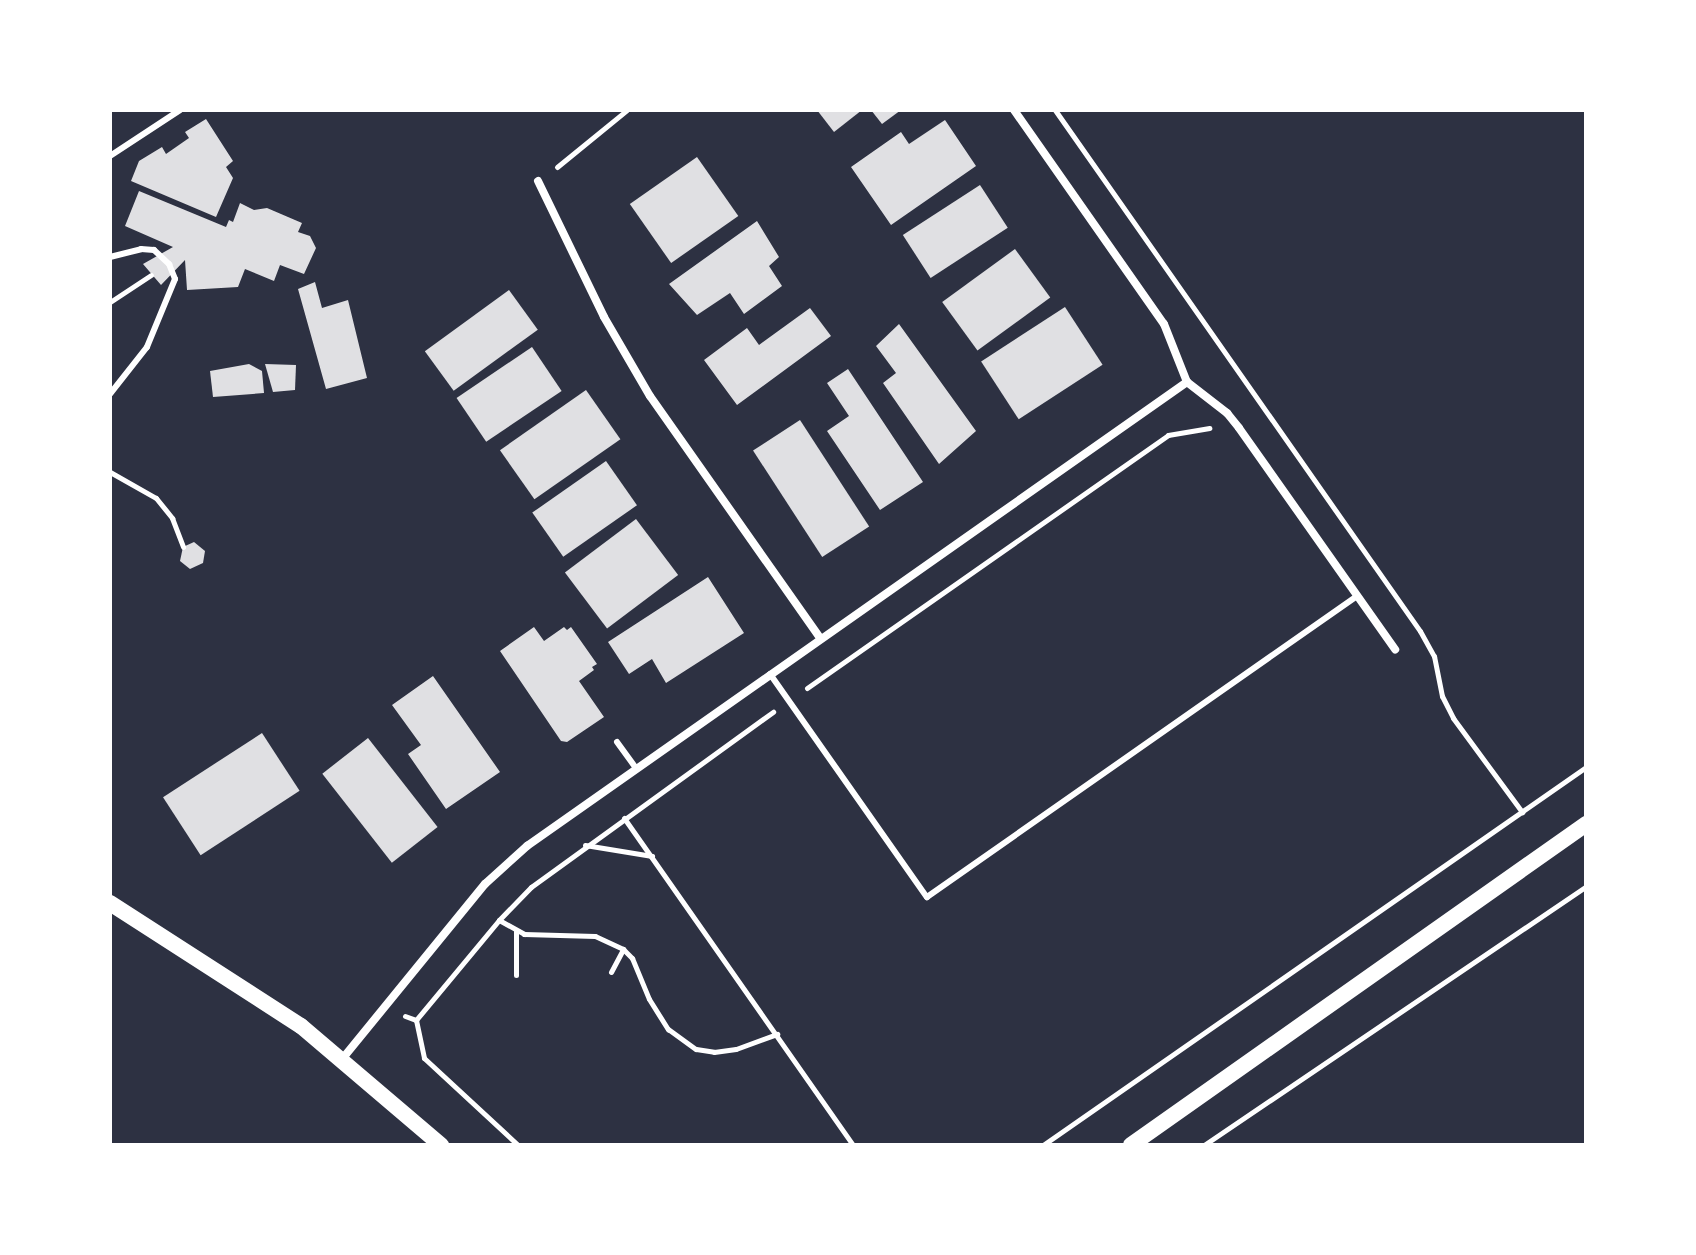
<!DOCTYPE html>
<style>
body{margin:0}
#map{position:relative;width:1696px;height:1255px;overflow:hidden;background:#2d3142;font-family:"DM Sans",sans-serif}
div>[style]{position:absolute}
.building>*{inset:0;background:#e0e0e3;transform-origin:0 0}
.path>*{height:5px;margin:-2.5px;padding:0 2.5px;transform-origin:2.5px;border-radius:2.5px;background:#fff}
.service>*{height:6px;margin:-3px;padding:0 3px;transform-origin:3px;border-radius:3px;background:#fff}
.minor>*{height:8px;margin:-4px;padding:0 4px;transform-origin:4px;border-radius:4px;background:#fff}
.secondary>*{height:16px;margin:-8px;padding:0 8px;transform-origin:8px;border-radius:8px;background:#fff}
span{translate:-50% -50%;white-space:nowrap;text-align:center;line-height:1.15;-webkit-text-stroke:8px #fff;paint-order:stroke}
.frame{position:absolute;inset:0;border:112px solid #fff;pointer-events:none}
</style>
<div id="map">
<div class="building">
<div style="clip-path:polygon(817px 110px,862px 110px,834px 132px)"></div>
<div style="clip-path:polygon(871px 110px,901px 110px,882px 124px)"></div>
<div style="clip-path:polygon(206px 119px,233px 161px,226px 167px,233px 178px,216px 217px,131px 181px,139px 161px,162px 147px,166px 154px,189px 138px,185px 132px)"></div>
<div style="clip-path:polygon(945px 120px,976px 166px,891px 225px,851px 167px,901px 132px,909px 144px)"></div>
<div style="left:697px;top:157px;width:72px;height:82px;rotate:55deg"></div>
<div style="left:980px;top:185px;width:51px;height:92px;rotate:57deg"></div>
<div style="clip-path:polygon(139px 191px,226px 227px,229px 220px,233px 222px,240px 203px,254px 210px,267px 208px,302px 223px,298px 232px,310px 236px,316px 248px,304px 274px,280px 265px,274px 281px,245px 269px,238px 287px,187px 290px,185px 260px,161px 285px,143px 264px,173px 247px,125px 226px)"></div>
<div style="clip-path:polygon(757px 221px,779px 257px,769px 266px,782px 286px,744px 314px,730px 293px,697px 315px,669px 284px)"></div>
<div style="left:1015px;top:249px;width:60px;height:90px;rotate:54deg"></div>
<div style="clip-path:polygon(315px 282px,322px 308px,348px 300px,367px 378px,326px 389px,298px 289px)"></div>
<div style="left:509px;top:290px;width:49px;height:104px;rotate:54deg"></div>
<div style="left:1065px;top:307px;width:69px;height:100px;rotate:57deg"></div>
<div style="clip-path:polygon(810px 308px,831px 336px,737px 405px,704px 360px,747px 328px,759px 345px)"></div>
<div style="clip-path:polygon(899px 324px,976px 431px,939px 464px,883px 383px,896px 373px,876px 346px)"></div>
<div style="left:532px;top:347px;width:53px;height:91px;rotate:56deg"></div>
<div style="clip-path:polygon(249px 364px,262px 371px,264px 393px,213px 397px,210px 371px)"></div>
<div style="clip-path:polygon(265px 364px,296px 365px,295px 390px,273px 392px)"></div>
<div style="clip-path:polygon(848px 369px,923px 482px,880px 510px,827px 431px,849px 416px,827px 383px)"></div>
<div style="left:586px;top:390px;width:60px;height:105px;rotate:55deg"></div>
<div style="left:800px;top:420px;width:127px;height:56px;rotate:57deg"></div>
<div style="left:606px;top:461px;width:54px;height:90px;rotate:55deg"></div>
<div style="left:636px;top:519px;width:70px;height:89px;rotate:53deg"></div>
<div style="clip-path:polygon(194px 542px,205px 551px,203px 563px,190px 569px,180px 561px,183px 547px)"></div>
<div style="clip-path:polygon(708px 577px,744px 633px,666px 683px,652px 659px,629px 674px,608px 642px)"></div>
<div style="clip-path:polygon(534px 627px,544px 641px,564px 627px,567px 630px,571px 627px,597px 664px,592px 667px,594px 670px,579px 681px,604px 717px,567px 742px,561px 741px,500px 651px)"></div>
<div style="clip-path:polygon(433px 676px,500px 772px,446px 809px,408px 754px,421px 745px,392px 705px)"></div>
<div style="left:262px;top:733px;width:69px;height:118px;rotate:57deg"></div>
<div style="left:368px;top:738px;width:113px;height:58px;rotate:52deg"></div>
</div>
<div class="path">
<div style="left:1055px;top:110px;width:636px;rotate:54.99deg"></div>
<div style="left:1420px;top:631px;width:29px;rotate:61deg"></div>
<div style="left:1434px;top:656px;width:41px;rotate:78.7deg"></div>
<div style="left:1442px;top:696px;width:25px;rotate:63deg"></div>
<div style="left:1453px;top:718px;width:117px;rotate:53.7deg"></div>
<div style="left:557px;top:167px;width:90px;rotate:-39.2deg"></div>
<div style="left:110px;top:302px;width:49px;rotate:-33.4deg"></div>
<div style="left:110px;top:472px;width:53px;rotate:29.5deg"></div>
<div style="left:156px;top:498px;width:26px;rotate:51deg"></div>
<div style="left:172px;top:518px;width:31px;rotate:69deg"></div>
<div style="left:807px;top:688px;width:441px;rotate:-35deg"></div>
<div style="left:1168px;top:435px;width:42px;rotate:-9.7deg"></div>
<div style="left:624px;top:818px;width:399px;rotate:55deg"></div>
<div style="left:585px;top:845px;width:68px;rotate:9.3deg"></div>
<div style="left:499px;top:920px;width:29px;rotate:29deg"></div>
<div style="left:524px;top:934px;width:71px;rotate:1.6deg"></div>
<div style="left:595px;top:936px;width:31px;rotate:25deg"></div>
<div style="left:623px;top:949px;width:13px;rotate:45deg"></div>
<div style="left:632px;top:958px;width:44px;rotate:67.5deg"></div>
<div style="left:649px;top:999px;width:36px;rotate:58deg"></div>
<div style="left:668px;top:1029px;width:34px;rotate:36deg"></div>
<div style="left:696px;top:1049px;width:18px;rotate:9deg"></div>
<div style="left:714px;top:1052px;width:22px;rotate:-8deg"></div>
<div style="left:736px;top:1049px;width:44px;rotate:-20.1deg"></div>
<div style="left:611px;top:972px;width:26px;rotate:-62deg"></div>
<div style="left:516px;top:975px;width:44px;rotate:-90deg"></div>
<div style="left:405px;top:1016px;width:12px;rotate:20deg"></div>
<div style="left:416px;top:1020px;width:39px;rotate:78deg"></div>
<div style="left:424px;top:1058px;width:128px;rotate:42.8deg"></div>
<div style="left:416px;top:1020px;width:130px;rotate:-50.3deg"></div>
<div style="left:499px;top:920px;width:46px;rotate:-45.9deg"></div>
<div style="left:531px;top:887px;width:299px;rotate:-35.9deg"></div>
<div style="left:1043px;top:1145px;width:662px;rotate:-34.84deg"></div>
<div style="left:1204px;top:1145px;width:462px;rotate:-34.1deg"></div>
</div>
<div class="service">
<div style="left:110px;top:156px;width:84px;rotate:-33.3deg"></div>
<div style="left:110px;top:257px;width:32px;rotate:-14deg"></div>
<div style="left:141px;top:249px;width:13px;rotate:4deg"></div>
<div style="left:154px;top:250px;width:21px;rotate:43deg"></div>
<div style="left:169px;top:264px;width:16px;rotate:68deg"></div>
<div style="left:175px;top:279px;width:74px;rotate:112.4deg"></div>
<div style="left:147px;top:347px;width:60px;rotate:128.2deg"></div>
<div style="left:770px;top:674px;width:273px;rotate:54.9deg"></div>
<div style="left:927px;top:897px;width:525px;rotate:-34.99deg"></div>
<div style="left:617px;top:742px;width:32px;rotate:54deg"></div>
</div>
<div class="minor">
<div style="left:1014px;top:110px;width:261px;rotate:55deg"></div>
<div style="left:1164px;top:324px;width:62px;rotate:68.4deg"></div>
<div style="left:1187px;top:382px;width:51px;rotate:37.8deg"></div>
<div style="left:1227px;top:413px;width:19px;rotate:51deg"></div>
<div style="left:1239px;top:428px;width:271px;rotate:54.8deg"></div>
<div style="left:538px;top:181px;width:151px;rotate:64.1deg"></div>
<div style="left:604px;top:317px;width:91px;rotate:59.8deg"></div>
<div style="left:650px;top:396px;width:296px;rotate:54.9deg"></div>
<div style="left:343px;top:1058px;width:225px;rotate:-50.8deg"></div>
<div style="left:485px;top:884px;width:57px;rotate:-42.1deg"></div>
<div style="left:527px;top:846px;width:807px;rotate:-35.11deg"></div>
</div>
<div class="secondary">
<div style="left:110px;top:903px;width:227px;rotate:32.8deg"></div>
<div style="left:301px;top:1026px;width:184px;rotate:40.4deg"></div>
<div style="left:1131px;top:1145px;width:557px;rotate:-35.2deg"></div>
</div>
<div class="frame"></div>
</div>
